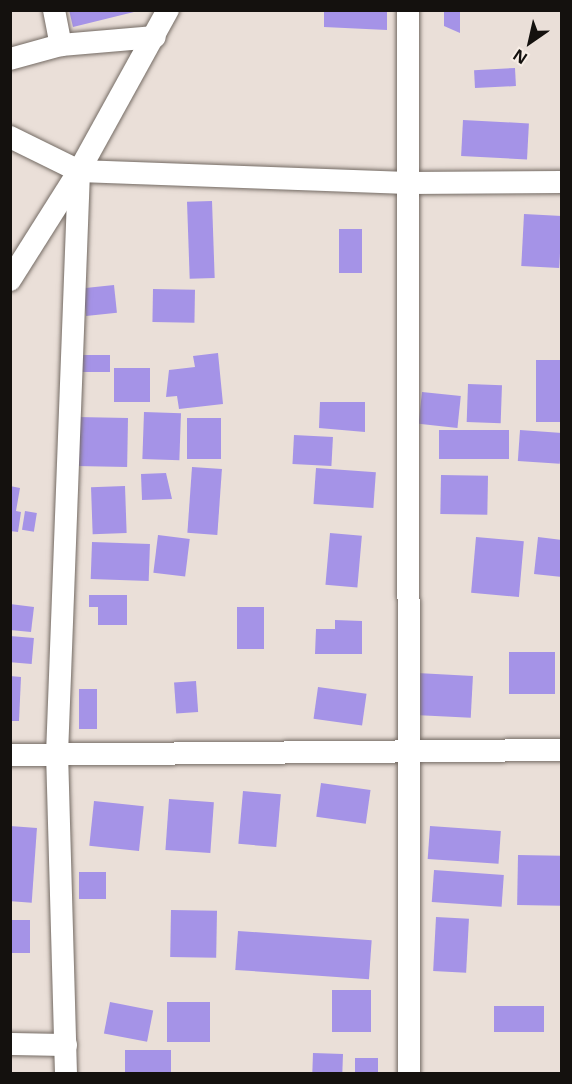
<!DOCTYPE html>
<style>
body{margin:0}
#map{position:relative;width:572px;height:1084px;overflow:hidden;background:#eadfd8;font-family:"Open Sans",sans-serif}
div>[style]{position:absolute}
.building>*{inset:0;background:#a593e7;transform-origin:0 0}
.roads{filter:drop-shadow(0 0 2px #736a63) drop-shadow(0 0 2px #736a63)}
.minor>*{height:22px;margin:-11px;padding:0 11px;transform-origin:11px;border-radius:11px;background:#fff}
span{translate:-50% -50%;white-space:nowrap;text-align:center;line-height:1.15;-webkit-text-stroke:5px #f7ede5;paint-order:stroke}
.frame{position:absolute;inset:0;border:12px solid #14110e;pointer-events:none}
.north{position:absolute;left:500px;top:12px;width:60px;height:60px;-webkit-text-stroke:4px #f7ede5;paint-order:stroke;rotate:214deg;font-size:16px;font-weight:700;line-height:24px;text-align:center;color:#14110e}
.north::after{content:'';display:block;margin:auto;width:21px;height:27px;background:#14110e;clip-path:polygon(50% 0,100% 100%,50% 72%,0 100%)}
</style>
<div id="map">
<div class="building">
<div style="clip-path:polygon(69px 10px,138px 10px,138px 11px,73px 27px)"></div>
<div style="clip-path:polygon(324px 10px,387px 10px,387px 30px,324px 27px)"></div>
<div style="clip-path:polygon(444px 10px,460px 10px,460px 33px,444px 26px)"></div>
<div style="left:515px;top:68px;width:18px;height:41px;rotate:87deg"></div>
<div style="left:463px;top:120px;width:66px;height:36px;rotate:3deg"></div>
<div style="left:212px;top:201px;width:77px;height:25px;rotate:88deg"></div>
<div style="left:524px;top:214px;width:38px;height:52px;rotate:3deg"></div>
<div style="left:339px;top:229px;width:23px;height:44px"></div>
<div style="left:114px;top:285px;width:28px;height:31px;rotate:84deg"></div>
<div style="left:153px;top:289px;width:42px;height:33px;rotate:1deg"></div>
<div style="clip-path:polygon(218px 353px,223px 404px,179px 409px,177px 396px,166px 397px,169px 370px,195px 367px,193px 356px)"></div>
<div style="left:82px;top:355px;width:28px;height:17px"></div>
<div style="left:562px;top:360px;width:62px;height:26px;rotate:90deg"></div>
<div style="left:114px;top:368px;width:36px;height:34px"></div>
<div style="left:468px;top:384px;width:34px;height:38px;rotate:2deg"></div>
<div style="left:422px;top:392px;width:39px;height:32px;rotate:6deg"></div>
<div style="clip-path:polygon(320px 402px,365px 402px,365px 432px,319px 428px)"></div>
<div style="left:144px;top:412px;width:37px;height:47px;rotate:2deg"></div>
<div style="left:77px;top:417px;width:51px;height:49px;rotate:1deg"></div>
<div style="left:187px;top:418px;width:34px;height:41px"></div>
<div style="left:439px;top:430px;width:70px;height:29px"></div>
<div style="left:520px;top:430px;width:42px;height:31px;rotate:4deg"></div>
<div style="left:294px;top:435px;width:39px;height:29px;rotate:3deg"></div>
<div style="left:192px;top:467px;width:30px;height:66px;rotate:4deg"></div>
<div style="left:316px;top:468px;width:60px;height:36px;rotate:4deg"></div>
<div style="clip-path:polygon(166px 473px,172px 499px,142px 500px,141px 474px)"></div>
<div style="left:441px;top:475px;width:47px;height:39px;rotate:1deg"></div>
<div style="clip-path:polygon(10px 486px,20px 488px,16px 511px,21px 512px,18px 532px,10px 531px)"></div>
<div style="left:125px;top:486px;width:47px;height:34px;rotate:88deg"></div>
<div style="left:25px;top:511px;width:12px;height:19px;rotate:9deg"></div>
<div style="left:330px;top:533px;width:32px;height:52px;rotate:5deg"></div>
<div style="left:158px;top:535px;width:32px;height:38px;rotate:7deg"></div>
<div style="left:476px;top:537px;width:48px;height:56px;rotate:5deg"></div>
<div style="clip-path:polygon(538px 537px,562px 540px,562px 577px,534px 574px)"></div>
<div style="left:92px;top:542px;width:58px;height:37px;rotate:2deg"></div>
<div style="clip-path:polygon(89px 595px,127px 595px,127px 625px,98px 625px,98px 607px,89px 607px)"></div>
<div style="clip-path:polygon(10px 604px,34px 607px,31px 632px,10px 630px)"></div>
<div style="left:237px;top:607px;width:27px;height:42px"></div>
<div style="clip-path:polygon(335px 620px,362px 621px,362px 654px,315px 654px,316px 629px,335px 629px)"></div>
<div style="left:10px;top:636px;width:24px;height:26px;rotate:5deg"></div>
<div style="left:509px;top:652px;width:46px;height:42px"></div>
<div style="left:417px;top:673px;width:56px;height:42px;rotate:3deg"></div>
<div style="clip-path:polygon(10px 676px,21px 677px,19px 721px,10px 721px)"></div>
<div style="left:196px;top:681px;width:31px;height:22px;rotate:86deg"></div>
<div style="left:318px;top:687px;width:49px;height:32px;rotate:8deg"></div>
<div style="left:79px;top:689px;width:18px;height:40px"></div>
<div style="left:321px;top:783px;width:50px;height:34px;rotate:8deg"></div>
<div style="left:243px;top:791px;width:38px;height:53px;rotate:5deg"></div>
<div style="left:169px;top:799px;width:45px;height:51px;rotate:4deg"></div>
<div style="left:94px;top:801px;width:50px;height:45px;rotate:6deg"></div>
<div style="left:10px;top:826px;width:27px;height:75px;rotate:4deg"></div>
<div style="left:430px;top:826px;width:71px;height:33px;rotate:4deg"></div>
<div style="left:518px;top:855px;width:44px;height:50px;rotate:1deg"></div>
<div style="left:434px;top:870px;width:70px;height:32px;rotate:4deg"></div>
<div style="left:79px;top:872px;width:27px;height:27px"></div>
<div style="left:171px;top:910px;width:46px;height:47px;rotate:1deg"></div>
<div style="left:436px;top:917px;width:33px;height:54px;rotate:3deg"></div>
<div style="left:10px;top:920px;width:20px;height:33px"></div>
<div style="left:238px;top:931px;width:134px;height:39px;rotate:4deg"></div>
<div style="left:332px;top:990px;width:39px;height:42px"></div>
<div style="left:110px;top:1002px;width:44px;height:32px;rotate:11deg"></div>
<div style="left:167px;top:1002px;width:43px;height:40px"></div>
<div style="left:494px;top:1006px;width:50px;height:26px"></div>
<div style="left:125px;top:1050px;width:46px;height:24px"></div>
<div style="left:313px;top:1053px;width:30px;height:21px;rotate:2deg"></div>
<div style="left:355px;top:1058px;width:23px;height:16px"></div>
</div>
<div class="roads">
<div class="minor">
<div style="left:54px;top:10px;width:36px;rotate:79deg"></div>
<div style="left:408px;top:10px;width:1064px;rotate:89.95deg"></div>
<div style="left:10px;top:59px;width:53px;rotate:-15.4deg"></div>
<div style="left:61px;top:45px;width:94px;rotate:-4.9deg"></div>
<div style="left:10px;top:137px;width:77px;rotate:26.2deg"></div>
<div style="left:79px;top:171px;width:329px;rotate:2.1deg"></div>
<div style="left:408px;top:183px;width:154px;rotate:-0.4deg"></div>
<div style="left:10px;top:280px;width:129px;rotate:-57.7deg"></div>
<div style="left:79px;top:171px;width:184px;rotate:-61.1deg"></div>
<div style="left:10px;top:755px;width:552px;rotate:-0.52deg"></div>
<div style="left:10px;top:1044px;width:56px;rotate:1deg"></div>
<div style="left:66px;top:1074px;width:319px;rotate:-91.6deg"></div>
<div style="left:57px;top:755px;width:584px;rotate:-87.84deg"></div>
</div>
</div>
<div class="frame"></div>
<div class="north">N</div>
</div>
